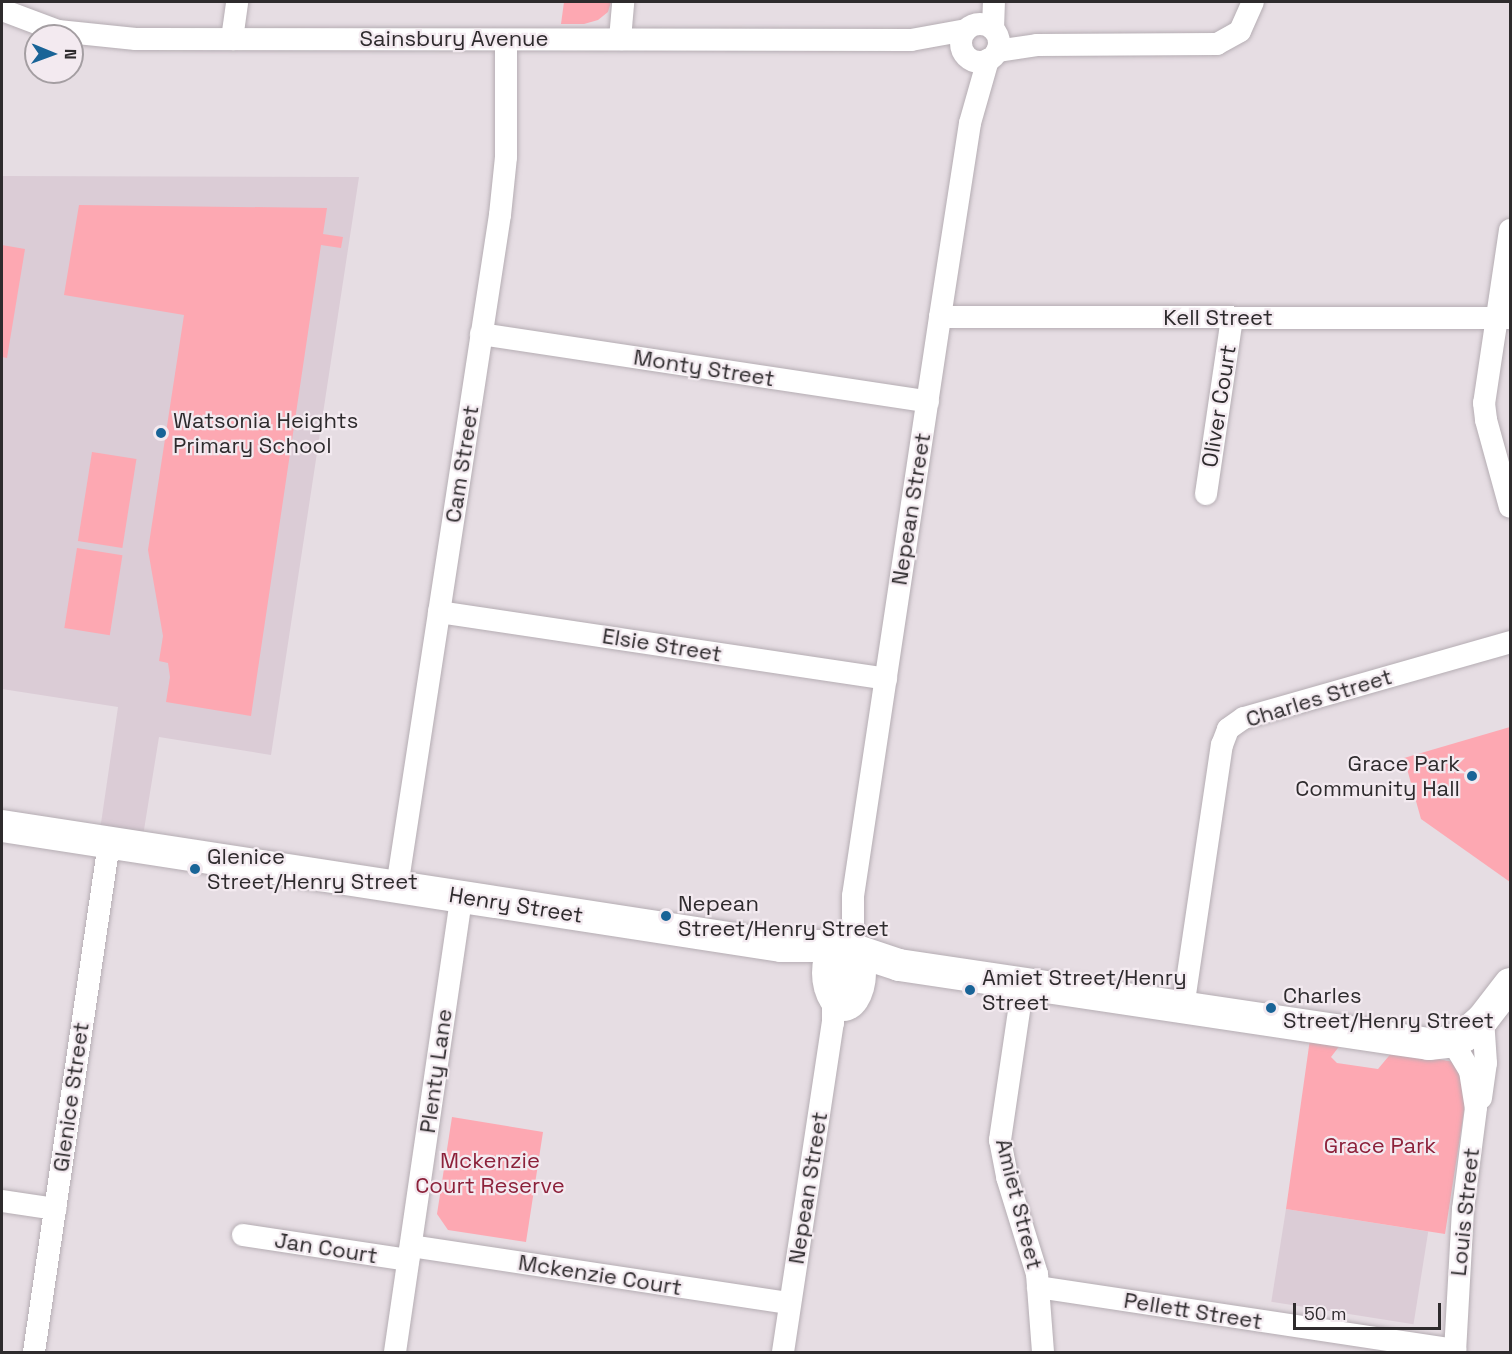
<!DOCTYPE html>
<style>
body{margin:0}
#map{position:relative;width:1512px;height:1354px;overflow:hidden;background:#e6dde3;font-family:"Space Grotesk",sans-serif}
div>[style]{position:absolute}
.built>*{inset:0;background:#dbccd6;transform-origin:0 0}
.green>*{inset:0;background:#fda8b2;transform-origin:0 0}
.roads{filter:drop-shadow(0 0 2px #b5adb3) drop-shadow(0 0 2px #b5adb3)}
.street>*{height:22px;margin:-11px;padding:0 11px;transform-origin:11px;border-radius:11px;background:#fff}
.street>.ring{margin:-11px;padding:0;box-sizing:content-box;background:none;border:22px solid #fff;border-radius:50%}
.secondary>*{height:32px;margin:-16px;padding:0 16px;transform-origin:16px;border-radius:16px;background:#fff}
.secondary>.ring{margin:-16px;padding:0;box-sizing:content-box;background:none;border:32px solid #fff;border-radius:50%}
.dots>*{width:16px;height:16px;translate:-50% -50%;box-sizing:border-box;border:3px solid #f3eaf0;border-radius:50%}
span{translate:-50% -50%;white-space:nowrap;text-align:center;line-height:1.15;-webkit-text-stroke:4.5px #f3eaf0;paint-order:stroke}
.street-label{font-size:22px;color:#2e2b2d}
.poi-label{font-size:22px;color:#2e2b2d}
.left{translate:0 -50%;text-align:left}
.right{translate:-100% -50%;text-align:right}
.park-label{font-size:22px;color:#8c213a}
.frame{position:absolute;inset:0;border:3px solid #2e2b2d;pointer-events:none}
.north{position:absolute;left:24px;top:24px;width:60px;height:60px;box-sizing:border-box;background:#f3eaf0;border:2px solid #a49ea2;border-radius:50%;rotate:91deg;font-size:16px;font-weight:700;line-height:24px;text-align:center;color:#2e2b2d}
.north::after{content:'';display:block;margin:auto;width:21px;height:27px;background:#196497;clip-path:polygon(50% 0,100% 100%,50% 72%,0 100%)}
.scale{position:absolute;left:1293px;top:1303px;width:148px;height:27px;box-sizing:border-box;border:3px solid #2e2b2d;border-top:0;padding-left:8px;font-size:18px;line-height:21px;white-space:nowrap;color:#2e2b2d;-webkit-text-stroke:4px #f3eaf0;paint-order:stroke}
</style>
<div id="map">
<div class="built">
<div style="clip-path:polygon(2px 176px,359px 177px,271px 755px,159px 737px,143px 836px,100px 830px,118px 707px,2px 689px)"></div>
<div style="left:1286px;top:1209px;width:144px;height:94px;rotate:9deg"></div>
</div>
<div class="green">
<div style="clip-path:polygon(564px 2px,611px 2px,608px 12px,598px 20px,584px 24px,561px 24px)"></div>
<div style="clip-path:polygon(79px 205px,327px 208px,323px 234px,343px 237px,341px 248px,321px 245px,251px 716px,166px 702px,170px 677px,168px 663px,159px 661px,163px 636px,148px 550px,184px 315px,64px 295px)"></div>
<div style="clip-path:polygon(2px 245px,25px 249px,7px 358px,2px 357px)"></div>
<div style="left:92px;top:452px;width:45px;height:90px;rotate:9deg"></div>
<div style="left:77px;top:548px;width:46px;height:81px;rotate:9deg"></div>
<div style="clip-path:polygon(1510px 727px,1510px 882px,1421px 819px,1404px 758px)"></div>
<div style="clip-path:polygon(1310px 1039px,1341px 1044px,1331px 1057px,1337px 1063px,1378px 1069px,1393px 1051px,1454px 1062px,1468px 1085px,1445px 1234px,1286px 1209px)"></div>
<div style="clip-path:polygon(452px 1117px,543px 1132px,526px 1242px,448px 1230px,437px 1214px)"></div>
</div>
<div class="roads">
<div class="street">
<div style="left:2px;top:10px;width:60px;rotate:20.6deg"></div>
<div style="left:58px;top:31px;width:78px;rotate:5.9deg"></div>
<div style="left:136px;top:39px;width:775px;rotate:0.07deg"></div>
<div style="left:911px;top:40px;width:56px;rotate:-10.3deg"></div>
<div class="ring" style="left:961px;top:24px;width:16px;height:16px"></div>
<div style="left:993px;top:29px;width:27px;rotate:-88deg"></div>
<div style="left:232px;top:39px;width:37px;rotate:-82deg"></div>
<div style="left:620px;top:39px;width:37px;rotate:-85deg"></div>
<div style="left:997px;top:51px;width:40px;rotate:-8.5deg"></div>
<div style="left:1037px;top:45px;width:180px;rotate:-0.3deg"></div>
<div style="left:1217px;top:44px;width:26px;rotate:-29deg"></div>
<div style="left:1240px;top:31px;width:32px;rotate:-66deg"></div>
<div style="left:1510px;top:230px;width:175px;rotate:98.5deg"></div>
<div style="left:1484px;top:403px;width:17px;rotate:83deg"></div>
<div style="left:1486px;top:420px;width:90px;rotate:74.6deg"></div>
<div style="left:940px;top:317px;width:570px;rotate:0.1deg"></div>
<div style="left:481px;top:334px;width:452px;rotate:8.6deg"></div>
<div style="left:1206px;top:494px;width:178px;rotate:-81.6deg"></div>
<div style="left:439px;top:612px;width:452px;rotate:8.5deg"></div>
<div style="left:397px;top:887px;width:680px;rotate:-81.29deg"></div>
<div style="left:500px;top:215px;width:58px;rotate:-84.1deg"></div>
<div style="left:506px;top:157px;width:117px;rotate:-90deg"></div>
<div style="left:853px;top:945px;width:49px;rotate:-90deg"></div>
<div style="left:853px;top:896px;width:585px;rotate:-81.45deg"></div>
<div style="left:940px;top:317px;width:196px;rotate:-81.2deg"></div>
<div style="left:970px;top:123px;width:66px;rotate:-74.1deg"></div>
<div style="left:1023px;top:984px;width:158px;rotate:98.4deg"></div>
<div style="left:1000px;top:1140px;width:38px;rotate:79deg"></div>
<div style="left:1007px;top:1177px;width:102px;rotate:72.8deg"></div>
<div style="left:1037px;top:1274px;width:78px;rotate:85.6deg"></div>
<div style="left:1183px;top:1008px;width:266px;rotate:-81.6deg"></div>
<div style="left:1222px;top:745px;width:17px;rotate:-69deg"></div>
<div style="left:1228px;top:729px;width:19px;rotate:-35deg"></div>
<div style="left:1244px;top:718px;width:277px;rotate:-15.9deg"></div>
<div style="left:1452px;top:1041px;width:35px;rotate:59deg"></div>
<div style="left:1470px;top:1071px;width:37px;rotate:81deg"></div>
<div style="left:1476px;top:1108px;width:102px;rotate:97.3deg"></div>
<div style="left:1463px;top:1209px;width:143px;rotate:93.2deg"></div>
<div style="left:1481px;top:1098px;width:35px;rotate:-82deg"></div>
<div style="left:1486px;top:1063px;width:44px;rotate:-93.9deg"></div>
<div style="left:2px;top:1201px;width:54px;rotate:8.6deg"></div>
<div style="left:243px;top:1235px;width:167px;rotate:8.6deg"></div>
<div style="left:411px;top:1246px;width:383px;rotate:8.6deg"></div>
<div style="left:1038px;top:1287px;width:422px;rotate:8.6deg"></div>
<div style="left:34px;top:1352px;width:514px;rotate:-81.62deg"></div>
<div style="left:395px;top:1352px;width:460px;rotate:-81.7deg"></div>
<div style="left:783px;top:1352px;width:333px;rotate:-81.4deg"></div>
<div style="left:833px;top:1023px;width:56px;rotate:-90deg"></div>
</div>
<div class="secondary">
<div style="left:2px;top:826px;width:788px;rotate:8.76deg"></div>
<div style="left:781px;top:946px;width:50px"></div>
<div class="ring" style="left:828px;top:941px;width:-2px;height:-2px"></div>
<div style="left:857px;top:951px;width:44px;rotate:18.4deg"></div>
<div style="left:899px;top:965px;width:536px;rotate:8.48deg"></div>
<div style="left:1429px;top:1044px;width:20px;rotate:-6deg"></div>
<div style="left:1449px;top:1042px;width:16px;rotate:-22deg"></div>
<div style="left:1464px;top:1036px;width:25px;rotate:-42deg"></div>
<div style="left:1483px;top:1019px;width:44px;rotate:-52.4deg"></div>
</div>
</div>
<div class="dots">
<div style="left:161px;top:433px;background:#196497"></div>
<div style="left:1472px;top:776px;background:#196497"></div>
<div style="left:195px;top:869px;background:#196497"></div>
<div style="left:666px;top:916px;background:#196497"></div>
<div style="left:970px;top:990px;background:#196497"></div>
<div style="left:1271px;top:1008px;background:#196497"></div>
</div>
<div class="street-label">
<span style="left:454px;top:39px">Sainsbury Avenue</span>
<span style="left:1218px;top:318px">Kell Street</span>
<span style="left:704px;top:368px;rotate:9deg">Monty Street</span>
<span style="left:1219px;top:406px;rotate:-81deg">Oliver Court</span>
<span style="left:462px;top:464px;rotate:-81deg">Cam Street</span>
<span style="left:911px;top:509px;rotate:-81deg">Nepean Street</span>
<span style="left:662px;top:645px;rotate:9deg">Elsie Street</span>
<span style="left:1319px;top:698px;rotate:-17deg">Charles Street</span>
<span style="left:516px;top:905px;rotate:9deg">Henry Street</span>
<span style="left:436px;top:1071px;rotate:-82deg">Plenty Lane</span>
<span style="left:71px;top:1097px;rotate:-82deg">Glenice Street</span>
<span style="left:808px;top:1188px;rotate:-81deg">Nepean Street</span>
<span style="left:1019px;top:1204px;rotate:76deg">Amiet Street</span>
<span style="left:1465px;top:1212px;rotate:-84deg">Louis Street</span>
<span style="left:326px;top:1248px;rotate:9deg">Jan Court</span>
<span style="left:600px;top:1275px;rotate:9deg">Mckenzie Court</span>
<span style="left:1193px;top:1311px;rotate:9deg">Pellett Street</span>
</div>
<div class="poi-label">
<span class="left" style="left:173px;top:433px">Watsonia Heights<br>Primary School</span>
<span class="right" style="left:1460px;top:776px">Grace Park<br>Community Hall</span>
<span class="left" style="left:207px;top:869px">Glenice<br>Street/Henry Street</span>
<span class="left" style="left:678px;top:916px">Nepean<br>Street/Henry Street</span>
<span class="left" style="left:982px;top:990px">Amiet Street/Henry<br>Street</span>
<span class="left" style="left:1283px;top:1008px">Charles<br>Street/Henry Street</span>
</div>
<div class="park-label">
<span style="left:1380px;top:1146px">Grace Park</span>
<span style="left:490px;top:1173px">Mckenzie<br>Court Reserve</span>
</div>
<div class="frame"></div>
<div class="north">N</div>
<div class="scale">50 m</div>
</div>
